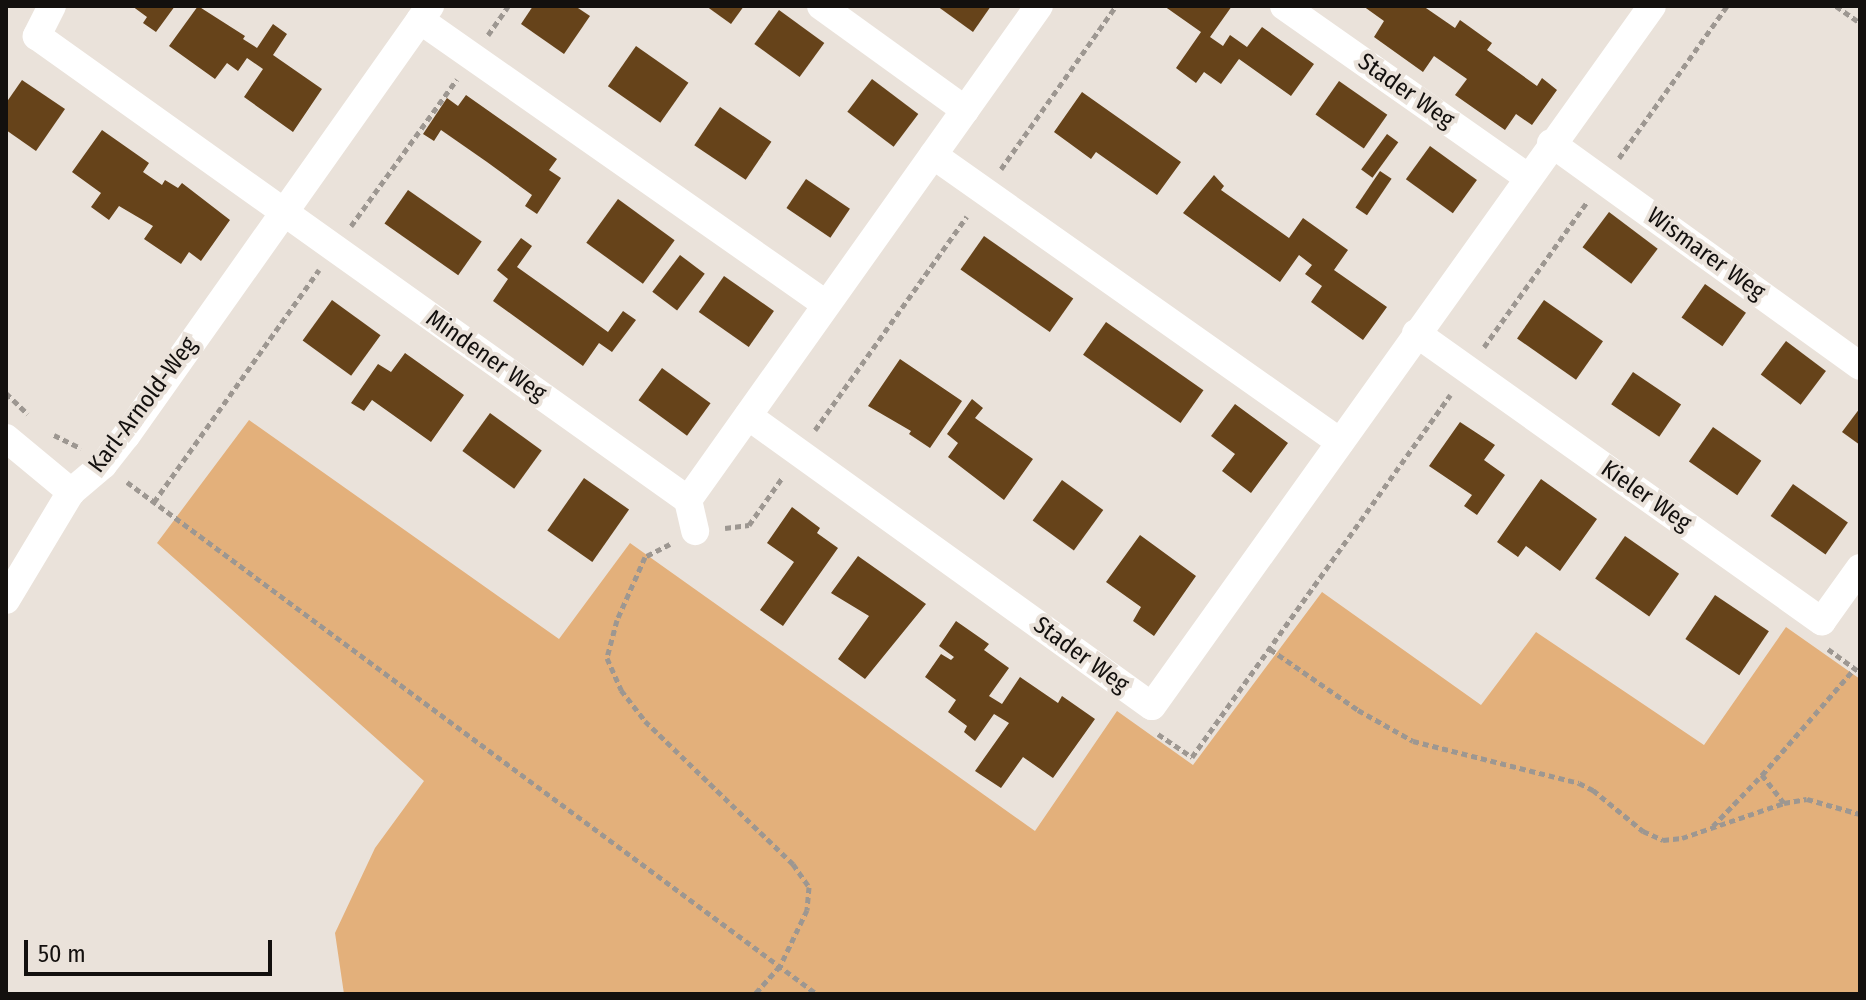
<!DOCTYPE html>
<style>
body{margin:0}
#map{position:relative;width:1866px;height:1000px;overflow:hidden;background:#eae2da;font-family:"Fira Sans Condensed",sans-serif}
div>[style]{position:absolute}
.green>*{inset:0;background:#e3b07b}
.building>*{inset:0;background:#66431a;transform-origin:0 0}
.path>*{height:5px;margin-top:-2.5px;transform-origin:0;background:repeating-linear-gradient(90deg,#9d9791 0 6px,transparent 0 10px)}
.minor>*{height:28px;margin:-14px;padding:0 14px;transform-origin:14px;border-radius:14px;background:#fff}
span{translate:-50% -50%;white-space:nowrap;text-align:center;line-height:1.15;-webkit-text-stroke:8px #eae2da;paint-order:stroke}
.street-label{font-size:24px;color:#13100e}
.frame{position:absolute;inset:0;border:8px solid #13100e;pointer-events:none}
.scale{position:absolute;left:24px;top:940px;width:248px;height:36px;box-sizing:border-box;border:4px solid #13100e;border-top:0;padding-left:10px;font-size:24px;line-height:28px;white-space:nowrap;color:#13100e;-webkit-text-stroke:6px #eae2da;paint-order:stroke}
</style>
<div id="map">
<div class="green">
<div style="clip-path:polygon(249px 420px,559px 639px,630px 543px,1035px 831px,1117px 711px,1193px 765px,1322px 592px,1481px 705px,1536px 632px,1704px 745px,1786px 627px,1860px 679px,1860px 994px,344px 994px,335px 933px,375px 848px,424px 781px,157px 543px)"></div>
</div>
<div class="building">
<div style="clip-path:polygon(132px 6px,175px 6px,156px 32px,143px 23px,147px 17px)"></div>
<div style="clip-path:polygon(198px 6px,245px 36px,243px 39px,257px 48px,273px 24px,287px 34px,273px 55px,322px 89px,293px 132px,244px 97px,263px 69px,247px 58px,238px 71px,227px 63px,215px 79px,169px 46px)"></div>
<div style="clip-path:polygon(533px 6px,575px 6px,590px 16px,564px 54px,521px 24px)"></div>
<div style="clip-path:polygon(706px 6px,744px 6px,731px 24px)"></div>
<div style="clip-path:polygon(937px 6px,991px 6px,973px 32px)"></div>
<div style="clip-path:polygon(1164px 6px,1232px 6px,1210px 37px,1223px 46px,1230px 35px,1247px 47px,1262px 27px,1314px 64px,1291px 96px,1239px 59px,1221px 84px,1204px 72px,1196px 83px,1176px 68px,1201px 32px)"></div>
<div style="clip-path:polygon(1363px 6px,1423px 6px,1455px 28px,1460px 20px,1492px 43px,1487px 50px,1537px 86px,1542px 78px,1557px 90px,1532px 125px,1516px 114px,1505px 130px,1455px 95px,1467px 79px,1434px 56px,1423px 72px,1374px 37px,1384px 21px)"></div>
<div style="left:779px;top:10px;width:56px;height:42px;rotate:36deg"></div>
<div style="left:636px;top:46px;width:64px;height:49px;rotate:35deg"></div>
<div style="left:872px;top:79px;width:58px;height:41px;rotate:37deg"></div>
<div style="clip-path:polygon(22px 80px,65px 109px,36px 151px,6px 130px,6px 103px)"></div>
<div style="left:1339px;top:81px;width:59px;height:41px;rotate:35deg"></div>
<div style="clip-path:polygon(1082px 92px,1181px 162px,1157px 195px,1096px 152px,1091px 159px,1054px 132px)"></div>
<div style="clip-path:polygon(466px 95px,557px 159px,549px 170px,561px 178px,537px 214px,525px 206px,532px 195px,487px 162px,441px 130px,434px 141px,423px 134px,447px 98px,458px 106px)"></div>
<div style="left:720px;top:107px;width:62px;height:46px;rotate:34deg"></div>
<div style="clip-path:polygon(102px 130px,149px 163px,143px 172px,162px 185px,165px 180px,178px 188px,182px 183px,230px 220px,201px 261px,189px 252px,181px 264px,144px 239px,153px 226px,119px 206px,109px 220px,91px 207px,101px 193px,72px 172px)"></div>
<div style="left:1387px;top:134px;width:14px;height:44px;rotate:36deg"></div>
<div style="left:1430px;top:146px;width:58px;height:41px;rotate:36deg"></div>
<div style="left:1380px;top:171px;width:14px;height:44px;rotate:34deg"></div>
<div style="clip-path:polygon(1214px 175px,1224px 186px,1221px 190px,1289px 238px,1303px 218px,1348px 250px,1334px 270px,1387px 307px,1363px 340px,1311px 302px,1322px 286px,1305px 274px,1312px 265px,1299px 255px,1280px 282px,1183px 213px)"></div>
<div style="left:806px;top:179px;width:53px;height:35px;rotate:34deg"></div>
<div style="left:408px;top:190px;width:90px;height:41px;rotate:35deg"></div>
<div style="left:618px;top:199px;width:70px;height:54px;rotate:36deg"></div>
<div style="left:1609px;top:212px;width:61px;height:44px;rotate:37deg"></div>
<div style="left:984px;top:236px;width:109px;height:41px;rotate:35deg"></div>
<div style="clip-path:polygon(521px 238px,532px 246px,517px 267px,562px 299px,608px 332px,623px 311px,636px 320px,612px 352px,599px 343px,583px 366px,493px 301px,508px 279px,497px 270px)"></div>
<div style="left:680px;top:255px;width:31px;height:46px;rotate:37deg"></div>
<div style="left:724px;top:276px;width:61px;height:44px;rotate:35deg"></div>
<div style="left:1705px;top:284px;width:50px;height:41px;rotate:35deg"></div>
<div style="left:332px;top:300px;width:60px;height:50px;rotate:36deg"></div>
<div style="left:1544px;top:300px;width:72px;height:47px;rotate:35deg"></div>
<div style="left:1106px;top:322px;width:119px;height:40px;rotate:35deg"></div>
<div style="left:1786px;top:341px;width:50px;height:42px;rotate:37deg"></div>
<div style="clip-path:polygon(405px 353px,464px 395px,431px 442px,372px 400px,364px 411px,351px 403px,378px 364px,391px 372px)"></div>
<div style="clip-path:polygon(900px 359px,962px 401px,930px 448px,909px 434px,911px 431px,868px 406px)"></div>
<div style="left:662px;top:368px;width:60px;height:40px;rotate:36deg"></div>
<div style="left:1633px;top:372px;width:58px;height:39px;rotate:34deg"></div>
<div style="clip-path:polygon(972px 399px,983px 408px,975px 418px,1033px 459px,1004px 500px,948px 457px,958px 443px,947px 434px)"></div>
<div style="clip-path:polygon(1235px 404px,1288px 443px,1251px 493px,1222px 471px,1235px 454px,1211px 436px)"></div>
<div style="clip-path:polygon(1860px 408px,1860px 445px,1842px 432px)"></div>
<div style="left:490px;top:413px;width:64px;height:47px;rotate:36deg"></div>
<div style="clip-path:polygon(1460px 422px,1495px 445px,1484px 460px,1505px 475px,1477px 515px,1464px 506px,1472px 495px,1429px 466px)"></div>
<div style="left:1713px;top:427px;width:59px;height:42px;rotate:35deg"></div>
<div style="left:584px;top:478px;width:55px;height:64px;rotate:35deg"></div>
<div style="clip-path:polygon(1541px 479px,1597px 519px,1560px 571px,1526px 546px,1518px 557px,1497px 542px)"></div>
<div style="left:1062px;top:480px;width:51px;height:50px;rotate:36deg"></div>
<div style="left:1793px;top:484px;width:67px;height:39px;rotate:35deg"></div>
<div style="clip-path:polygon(792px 507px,820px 528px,817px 533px,838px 548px,783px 626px,760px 610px,794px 562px,767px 543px)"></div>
<div style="clip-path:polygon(1140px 535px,1196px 576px,1154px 636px,1133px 621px,1141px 607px,1106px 582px)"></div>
<div style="left:1625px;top:536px;width:66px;height:52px;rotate:35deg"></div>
<div style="clip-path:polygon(858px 556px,926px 604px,865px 679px,838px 659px,869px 616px,831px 593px)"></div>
<div style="left:1715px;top:595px;width:65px;height:53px;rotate:34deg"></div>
<div style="clip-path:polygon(956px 621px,989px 644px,984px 650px,1009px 668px,989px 696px,1002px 704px,1020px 677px,1058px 703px,1062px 696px,1095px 719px,1053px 778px,1023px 757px,1001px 788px,975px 771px,1009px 723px,994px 714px,975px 741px,964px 732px,967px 726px,948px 712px,956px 700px,925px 677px,941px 654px,951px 660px,954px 657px,939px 646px)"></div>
</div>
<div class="path">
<div style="left:1836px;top:6px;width:29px;rotate:35deg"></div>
<div style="left:488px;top:35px;width:35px;rotate:-55deg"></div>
<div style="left:1619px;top:158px;width:186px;rotate:-54.6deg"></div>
<div style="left:1001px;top:169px;width:199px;rotate:-54.8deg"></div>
<div style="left:351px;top:226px;width:181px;rotate:-54.2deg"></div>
<div style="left:1484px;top:347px;width:178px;rotate:-54.6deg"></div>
<div style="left:6px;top:393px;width:30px;rotate:44deg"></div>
<div style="left:815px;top:430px;width:262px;rotate:-54.6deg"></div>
<div style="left:54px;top:435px;width:30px;rotate:26deg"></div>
<div style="left:127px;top:482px;width:859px;rotate:36.58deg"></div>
<div style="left:154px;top:502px;width:285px;rotate:-54.6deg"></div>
<div style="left:725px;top:528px;width:24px;rotate:-7deg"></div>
<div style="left:749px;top:525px;width:57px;rotate:-54.9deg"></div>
<div style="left:670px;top:544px;width:28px;rotate:153deg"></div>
<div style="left:645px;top:557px;width:69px;rotate:114deg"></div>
<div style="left:617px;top:620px;width:39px;rotate:105deg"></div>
<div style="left:607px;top:658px;width:35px;rotate:66deg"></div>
<div style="left:621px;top:690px;width:39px;rotate:52deg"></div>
<div style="left:645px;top:721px;width:206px;rotate:44deg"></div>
<div style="left:793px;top:864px;width:28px;rotate:55deg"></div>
<div style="left:809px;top:887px;width:23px;rotate:95deg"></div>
<div style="left:807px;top:910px;width:62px;rotate:115.7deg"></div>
<div style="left:780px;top:966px;width:38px;rotate:132deg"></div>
<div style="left:1270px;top:649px;width:107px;rotate:34.7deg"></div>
<div style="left:1358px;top:710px;width:63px;rotate:29.4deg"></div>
<div style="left:1413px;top:741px;width:171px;rotate:14.2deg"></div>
<div style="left:1579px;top:783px;width:16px;rotate:27deg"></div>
<div style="left:1593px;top:790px;width:65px;rotate:39.4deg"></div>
<div style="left:1643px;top:831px;width:22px;rotate:24deg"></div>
<div style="left:1663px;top:840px;width:19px;rotate:-6deg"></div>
<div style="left:1682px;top:838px;width:108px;rotate:-18.9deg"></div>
<div style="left:1784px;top:803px;width:23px;rotate:-10deg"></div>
<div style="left:1807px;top:799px;width:55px;rotate:15.8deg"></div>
<div style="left:1828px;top:649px;width:39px;rotate:36deg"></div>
<div style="left:1158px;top:734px;width:41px;rotate:34.1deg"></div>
<div style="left:1192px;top:757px;width:445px;rotate:-54.5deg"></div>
<div style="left:1784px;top:803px;width:36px;rotate:-128deg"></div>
<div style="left:1762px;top:775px;width:142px;rotate:-49deg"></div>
<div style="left:1713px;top:826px;width:71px;rotate:-46.1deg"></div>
</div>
<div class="minor">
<div style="left:52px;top:6px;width:34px;rotate:117deg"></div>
<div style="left:37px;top:36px;width:799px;rotate:35.48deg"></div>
<div style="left:688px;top:500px;width:32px;rotate:77deg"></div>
<div style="left:821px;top:6px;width:178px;rotate:35.8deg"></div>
<div style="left:1284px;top:6px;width:297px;rotate:35.1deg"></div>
<div style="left:420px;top:20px;width:495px;rotate:35deg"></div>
<div style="left:1551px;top:143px;width:381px;rotate:35.8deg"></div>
<div style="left:933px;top:155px;width:498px;rotate:35.2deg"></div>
<div style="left:1416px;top:333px;width:498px;rotate:35.4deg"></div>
<div style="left:1822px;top:621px;width:65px;rotate:-54.4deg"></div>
<div style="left:748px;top:416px;width:497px;rotate:35.7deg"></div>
<div style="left:1152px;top:706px;width:860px;rotate:-54.46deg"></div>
<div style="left:6px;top:438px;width:85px;rotate:39.7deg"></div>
<div style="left:688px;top:500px;width:606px;rotate:-54.61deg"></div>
<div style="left:6px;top:600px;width:126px;rotate:-59deg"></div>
<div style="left:71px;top:492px;width:42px;rotate:-40.2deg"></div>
<div style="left:103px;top:465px;width:37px;rotate:-52deg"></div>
<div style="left:126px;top:436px;width:527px;rotate:-54.74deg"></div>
</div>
<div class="street-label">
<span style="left:1406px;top:91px;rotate:35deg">Stader Weg</span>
<span style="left:1706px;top:254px;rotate:36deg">Wismarer Weg</span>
<span style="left:486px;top:356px;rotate:35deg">Mindener Weg</span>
<span style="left:143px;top:405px;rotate:-53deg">Karl-Arnold-Weg</span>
<span style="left:1646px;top:496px;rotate:35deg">Kieler Weg</span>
<span style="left:1081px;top:655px;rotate:36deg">Stader Weg</span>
</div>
<div class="frame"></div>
<div class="scale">50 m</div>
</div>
